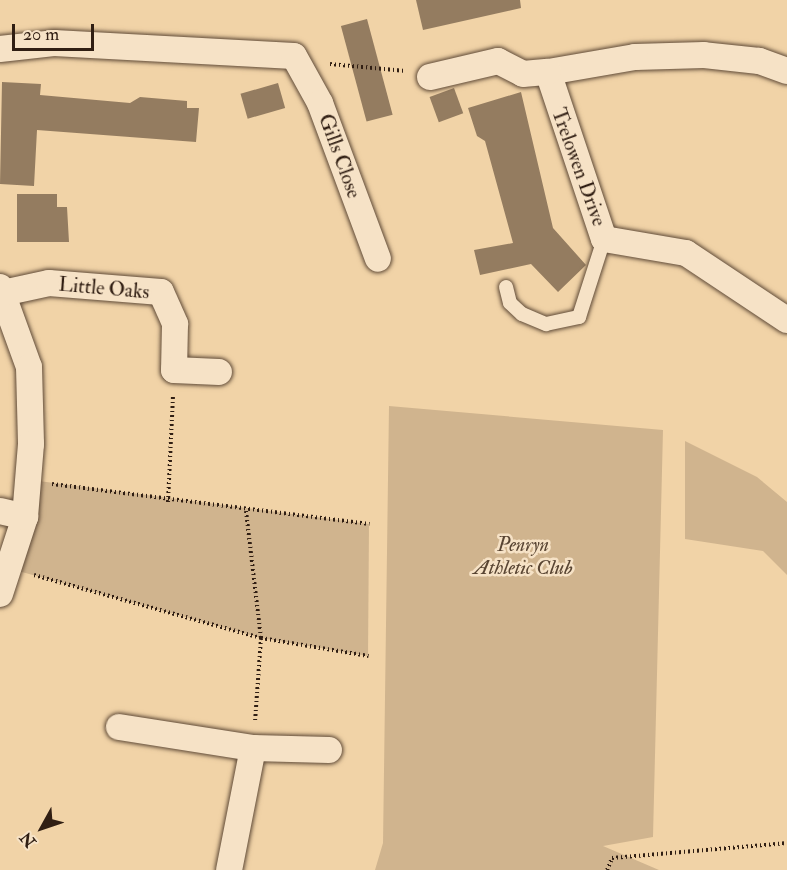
<!DOCTYPE html>
<style>
body{margin:0}
#map{position:relative;width:787px;height:870px;overflow:hidden;background:#f1d3a7;font-family:"IM FELL Double Pica",serif}
div>[style]{position:absolute}
.green>*{inset:0;background:#d0b48e}
.building>*{inset:0;background:#947c60;transform-origin:0 0}
.path>*{height:4px;margin-top:-2px;transform-origin:0;background:repeating-linear-gradient(90deg,#301e13 0 1.5px,transparent 0 4.5px)}
.roads{filter:drop-shadow(0 0 2px #604b38) drop-shadow(0 0 2px #604b38)}
.service>*{height:14px;margin:-7px;padding:0 7px;transform-origin:7px;border-radius:7px;background:#f6e2c6}
.minor>*{height:26px;margin:-13px;padding:0 13px;transform-origin:13px;border-radius:13px;background:#f6e2c6}
span{translate:-50% -50%;white-space:nowrap;text-align:center;line-height:1.15;-webkit-text-stroke:5px #f6e2c6;paint-order:stroke}
.street-label{font-size:20px;color:#301e13}
.park-label{font-size:20px;color:#584432;font-style:italic}
.north{position:absolute;left:12px;top:798px;width:60px;height:60px;-webkit-text-stroke:4px #f6e2c6;paint-order:stroke;rotate:230deg;font-size:16px;font-weight:700;line-height:24px;text-align:center;color:#301e13}
.north::after{content:'';display:block;margin:auto;width:21px;height:27px;background:#301e13;clip-path:polygon(50% 0,100% 100%,50% 72%,0 100%)}
.scale{position:absolute;left:12px;top:24px;width:82px;height:27px;box-sizing:border-box;border:3px solid #301e13;border-top:0;padding-left:8px;font-size:18px;line-height:21px;white-space:nowrap;color:#301e13;-webkit-text-stroke:4px #f6e2c6;paint-order:stroke}
</style>
<div id="map">
<div class="green">
<div style="clip-path:polygon(389px 406px,663px 430px,653px 837px,603px 846px,659px 870px,375px 870px,383px 843px)"></div>
<div style="clip-path:polygon(685px 441px,757px 477px,787px 502px,787px 575px,763px 551px,685px 539px)"></div>
<div style="clip-path:polygon(31px 480px,369px 524px,368px 656px,261px 638px,11px 569px)"></div>
</div>
<div class="building">
<div style="clip-path:polygon(416px 0,520px 0,521px 8px,423px 30px)"></div>
<div style="left:367px;top:19px;width:99px;height:27px;rotate:75deg"></div>
<div style="clip-path:polygon(2px 82px,41px 84px,40px 95px,130px 103px,140px 97px,187px 101px,187px 108px,199px 108px,196px 142px,37px 130px,34px 186px,0 184px)"></div>
<div style="left:278px;top:83px;width:26px;height:39px;rotate:74deg"></div>
<div style="left:454px;top:88px;width:27px;height:26px;rotate:70deg"></div>
<div style="clip-path:polygon(521px 92px,553px 228px,586px 265px,558px 292px,531px 264px,480px 275px,474px 250px,513px 243px,485px 141px,477px 136px,468px 108px)"></div>
<div style="clip-path:polygon(17px 194px,57px 194px,57px 207px,67px 207px,69px 242px,17px 242px)"></div>
</div>
<div class="path">
<div style="left:330px;top:64px;width:76px;rotate:5.3deg"></div>
<div style="left:52px;top:484px;width:320px;rotate:7.2deg"></div>
<div style="left:168px;top:502px;width:108px;rotate:-87.3deg"></div>
<div style="left:246px;top:511px;width:128px;rotate:83.3deg"></div>
<div style="left:261px;top:638px;width:84px;rotate:94.1deg"></div>
<div style="left:34px;top:575px;width:236px;rotate:15.5deg"></div>
<div style="left:261px;top:638px;width:109px;rotate:9.5deg"></div>
<div style="left:607px;top:870px;width:13px;rotate:-67deg"></div>
<div style="left:612px;top:858px;width:176px;rotate:-4.9deg"></div>
</div>
<div class="roads">
<div class="service">
<div style="left:506px;top:287px;width:16px;rotate:76deg"></div>
<div style="left:510px;top:303px;width:16px;rotate:43deg"></div>
<div style="left:522px;top:314px;width:26px;rotate:23deg"></div>
<div style="left:546px;top:324px;width:34px;rotate:-12deg"></div>
<div style="left:579px;top:317px;width:82px;rotate:-72.2deg"></div>
</div>
<div class="minor">
<div style="left:0;top:49px;width:54px;rotate:-6.3deg"></div>
<div style="left:54px;top:43px;width:240px;rotate:3.1deg"></div>
<div style="left:294px;top:56px;width:54px;rotate:61deg"></div>
<div style="left:320px;top:103px;width:166px;rotate:69.6deg"></div>
<div style="left:787px;top:71px;width:30px;rotate:-160deg"></div>
<div style="left:759px;top:61px;width:55px;rotate:-173.8deg"></div>
<div style="left:704px;top:55px;width:69px;rotate:178.3deg"></div>
<div style="left:635px;top:57px;width:88px;rotate:170.2deg"></div>
<div style="left:548px;top:72px;width:176px;rotate:71.5deg"></div>
<div style="left:604px;top:239px;width:83px;rotate:9.7deg"></div>
<div style="left:686px;top:253px;width:121px;rotate:33.6deg"></div>
<div style="left:430px;top:77px;width:70px;rotate:-13.2deg"></div>
<div style="left:498px;top:61px;width:28px;rotate:27deg"></div>
<div style="left:523px;top:74px;width:25px;rotate:-5deg"></div>
<div style="left:0;top:287px;width:85px;rotate:70.1deg"></div>
<div style="left:29px;top:367px;width:77px;rotate:88.5deg"></div>
<div style="left:31px;top:444px;width:73px;rotate:94.7deg"></div>
<div style="left:25px;top:517px;width:81px;rotate:108deg"></div>
<div style="left:3px;top:293px;width:47px;rotate:-12.3deg"></div>
<div style="left:49px;top:283px;width:112px;rotate:4.6deg"></div>
<div style="left:161px;top:292px;width:35px;rotate:66deg"></div>
<div style="left:175px;top:324px;width:46px;rotate:91.2deg"></div>
<div style="left:174px;top:370px;width:45px;rotate:2.5deg"></div>
<div style="left:0;top:511px;width:26px;rotate:13deg"></div>
<div style="left:119px;top:727px;width:136px;rotate:8.9deg"></div>
<div style="left:253px;top:748px;width:124px;rotate:101.1deg"></div>
<div style="left:253px;top:748px;width:76px;rotate:1.5deg"></div>
</div>
</div>
<div class="street-label">
<span style="left:340px;top:156px;rotate:70deg">Gills Close</span>
<span style="left:579px;top:167px;rotate:70deg">Trelowen Drive</span>
<span style="left:104px;top:288px;rotate:5deg">Little Oaks</span>
</div>
<div class="park-label">
<span style="left:523px;top:556px">Penryn<br>Athletic Club</span>
</div>
<div class="north">N</div>
<div class="scale">20 m</div>
</div>
